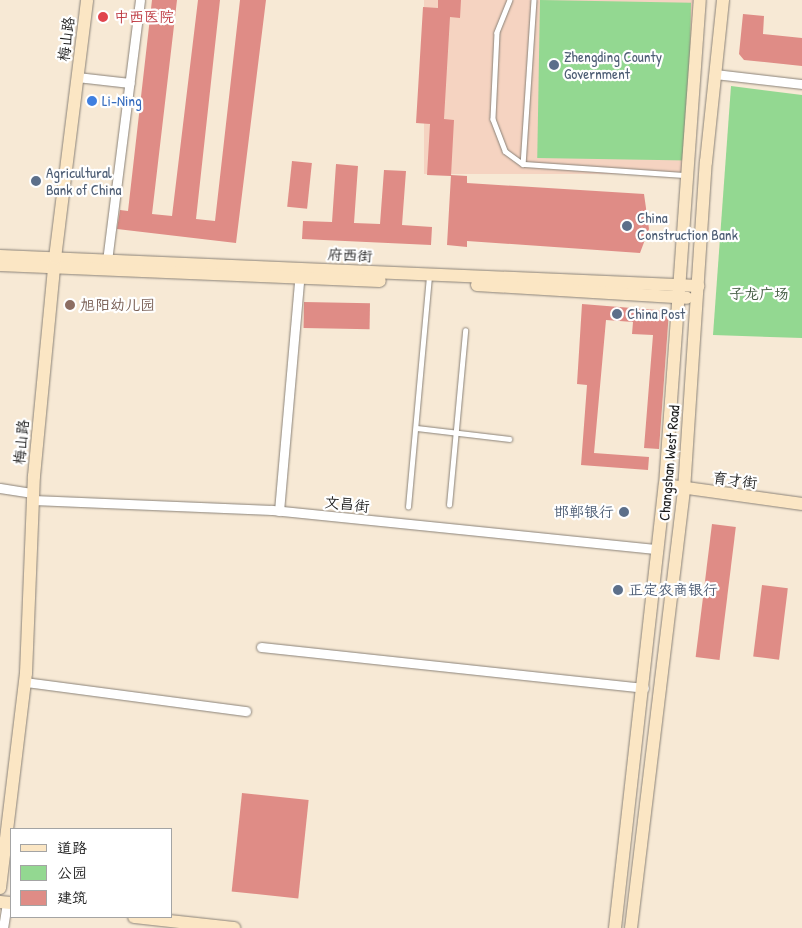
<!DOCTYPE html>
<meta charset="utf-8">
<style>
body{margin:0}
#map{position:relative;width:802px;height:928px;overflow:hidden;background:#f7e9d5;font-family:"Patrick Hand","LXGW WenKai TC",sans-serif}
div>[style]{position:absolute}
.built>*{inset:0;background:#f5d3c1;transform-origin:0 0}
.green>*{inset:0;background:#93d891;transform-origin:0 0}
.building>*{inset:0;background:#df8c86;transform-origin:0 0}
.roads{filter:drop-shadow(0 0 1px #8a8278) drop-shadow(0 0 1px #8a8278)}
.lane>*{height:4.5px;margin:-2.25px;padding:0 2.25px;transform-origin:2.25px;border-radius:2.25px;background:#fff}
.street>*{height:9px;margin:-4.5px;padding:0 4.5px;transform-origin:4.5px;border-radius:4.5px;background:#fff}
.secondary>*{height:12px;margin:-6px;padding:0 6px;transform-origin:6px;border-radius:6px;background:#fbe6c4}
.dots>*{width:14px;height:14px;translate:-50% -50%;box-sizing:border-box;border:2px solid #fff;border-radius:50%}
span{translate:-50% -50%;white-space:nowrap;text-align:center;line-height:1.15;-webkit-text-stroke:4.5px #fff;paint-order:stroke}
.health-label{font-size:15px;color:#be3a42}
.left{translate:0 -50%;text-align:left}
.street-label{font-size:15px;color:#1c1c1c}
.service-label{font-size:15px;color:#4e5e75}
.right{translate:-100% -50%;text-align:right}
.shop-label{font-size:15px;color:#366cbe}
.park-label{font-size:15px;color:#465e45}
.education-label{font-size:15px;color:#785e54}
.legend{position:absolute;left:10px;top:828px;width:162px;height:90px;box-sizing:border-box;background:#fff;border:1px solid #a4a4a4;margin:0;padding:6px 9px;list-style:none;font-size:15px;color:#1c1c1c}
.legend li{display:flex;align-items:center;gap:10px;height:25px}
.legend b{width:25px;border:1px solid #a4a4a4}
</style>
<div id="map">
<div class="built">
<div style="left:424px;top:0;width:269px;height:174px"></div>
</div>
<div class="green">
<div style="left:540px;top:0;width:151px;height:158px;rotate:1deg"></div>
<div style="clip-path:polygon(731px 86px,802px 95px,802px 338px,713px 335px)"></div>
</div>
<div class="building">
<div style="clip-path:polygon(152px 0,177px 0,152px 214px,172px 216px,198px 0,220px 0,196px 219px,215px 221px,240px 0,266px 0,236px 243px,117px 229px,120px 210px,128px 211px)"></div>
<div style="clip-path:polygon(438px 0,461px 0,460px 18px,450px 17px,444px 119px,454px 120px,451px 176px,427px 175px,430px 124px,416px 123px,423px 7px,438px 8px)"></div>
<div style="clip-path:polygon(743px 14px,764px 16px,763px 34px,802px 38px,802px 66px,744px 60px,739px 54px)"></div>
<div style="left:292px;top:161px;width:20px;height:46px;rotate:6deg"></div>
<div style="clip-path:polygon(336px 164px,358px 166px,354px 223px,380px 224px,384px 170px,406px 171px,402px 225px,432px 227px,431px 245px,302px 239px,303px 221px,332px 222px)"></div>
<div style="clip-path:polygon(451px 175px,467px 176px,467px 183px,644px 194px,649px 229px,640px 253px,467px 241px,467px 247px,447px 245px)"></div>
<div style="left:304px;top:302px;width:66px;height:26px;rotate:1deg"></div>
<div style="clip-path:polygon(582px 304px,669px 311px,659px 449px,644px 448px,653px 335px,632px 334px,633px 322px,606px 320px,594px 453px,649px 457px,648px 470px,581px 465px,587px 385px,577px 384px)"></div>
<div style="left:712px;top:524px;width:24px;height:134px;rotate:7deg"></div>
<div style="left:762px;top:585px;width:26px;height:72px;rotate:7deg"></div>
<div style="left:242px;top:793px;width:67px;height:99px;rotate:6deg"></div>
</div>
<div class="roads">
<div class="lane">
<div style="left:510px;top:0;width:35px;rotate:112deg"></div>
<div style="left:497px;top:33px;width:86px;rotate:92.7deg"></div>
<div style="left:493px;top:119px;width:34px;rotate:69deg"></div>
<div style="left:505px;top:151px;width:22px;rotate:36deg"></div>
<div style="left:534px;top:0;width:164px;rotate:93.8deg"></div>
<div style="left:523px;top:164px;width:162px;rotate:3.9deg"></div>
<div style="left:417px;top:428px;width:93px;rotate:6.8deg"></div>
<div style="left:449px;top:505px;width:175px;rotate:-84.7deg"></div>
<div style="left:408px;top:507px;width:231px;rotate:-84.8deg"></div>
</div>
<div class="street">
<div style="left:715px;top:74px;width:88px;rotate:6.6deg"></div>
<div style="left:77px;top:77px;width:53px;rotate:6.5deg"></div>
<div style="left:107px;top:261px;width:263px;rotate:-82.8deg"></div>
<div style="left:0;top:488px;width:33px;rotate:9deg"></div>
<div style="left:33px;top:500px;width:239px;rotate:2.4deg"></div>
<div style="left:272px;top:510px;width:388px;rotate:5.8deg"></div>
<div style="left:279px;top:511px;width:240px;rotate:-85deg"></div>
<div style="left:261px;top:647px;width:385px;rotate:6.1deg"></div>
<div style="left:25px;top:682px;width:223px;rotate:7.5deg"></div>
<div style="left:3px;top:928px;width:26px;rotate:-81deg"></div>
</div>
<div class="secondary">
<div style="left:0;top:256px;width:699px;rotate:2.46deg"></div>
<div style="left:0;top:265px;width:380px;rotate:2.4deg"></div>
<div style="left:477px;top:285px;width:210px;rotate:3.5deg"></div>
<div style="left:665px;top:485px;width:138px;rotate:7.9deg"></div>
<div style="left:0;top:888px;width:217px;rotate:-83.1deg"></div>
<div style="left:26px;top:673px;width:197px;rotate:-87.7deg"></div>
<div style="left:34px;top:476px;width:219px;rotate:-84.5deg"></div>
<div style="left:55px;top:258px;width:260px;rotate:-82.9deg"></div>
<div style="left:0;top:902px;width:11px;rotate:5deg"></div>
<div style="left:134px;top:917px;width:101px;rotate:6.3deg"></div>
<div style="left:615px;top:928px;width:446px;rotate:-83.6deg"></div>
<div style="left:665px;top:485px;width:486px;rotate:-85.9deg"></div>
<div style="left:631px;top:928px;width:441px;rotate:-83.1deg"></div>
<div style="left:684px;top:490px;width:329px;rotate:-86.2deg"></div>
<div style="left:706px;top:162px;width:163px;rotate:-84deg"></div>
</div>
</div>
<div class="dots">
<div style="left:103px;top:17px;background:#e0444e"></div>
<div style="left:554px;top:65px;background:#5c6f8a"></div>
<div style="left:92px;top:101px;background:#3f7fe0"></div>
<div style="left:36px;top:181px;background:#5c6f8a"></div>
<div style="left:627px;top:226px;background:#5c6f8a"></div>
<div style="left:70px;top:305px;background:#8d6e63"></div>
<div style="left:617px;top:314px;background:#5c6f8a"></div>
<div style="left:624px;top:512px;background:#5c6f8a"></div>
<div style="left:618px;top:590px;background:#5c6f8a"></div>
</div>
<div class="health-label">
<span class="left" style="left:114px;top:17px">中西医院</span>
</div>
<div class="street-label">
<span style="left:66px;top:39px;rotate:-83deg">梅山路</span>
<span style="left:350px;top:255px;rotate:3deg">府西街</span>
<span style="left:21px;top:442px;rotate:-85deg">梅山路</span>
<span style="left:669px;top:463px;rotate:-85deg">Changshan West Road</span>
<span style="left:735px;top:480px;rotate:7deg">育才街</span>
<span style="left:347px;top:504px;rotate:6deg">文昌街</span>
</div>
<div class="service-label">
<span class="left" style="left:564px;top:65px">Zhengding County<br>Government</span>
<span class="left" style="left:46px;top:181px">Agricultural<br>Bank of China</span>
<span class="left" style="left:637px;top:226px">China<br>Construction Bank</span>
<span class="left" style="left:627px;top:314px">China Post</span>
<span class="right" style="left:614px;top:512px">邯郸银行</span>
<span class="left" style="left:628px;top:590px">正定农商银行</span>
</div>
<div class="shop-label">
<span class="left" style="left:102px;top:101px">Li-Ning</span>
</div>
<div class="park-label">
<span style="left:759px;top:294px">子龙广场</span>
</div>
<div class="education-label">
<span class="left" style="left:80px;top:305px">旭阳幼儿园</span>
</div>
<ul class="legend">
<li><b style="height:6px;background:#fbe6c4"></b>道路</li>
<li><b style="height:14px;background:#93d891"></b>公园</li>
<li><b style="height:14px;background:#df8c86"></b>建筑</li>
</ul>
</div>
